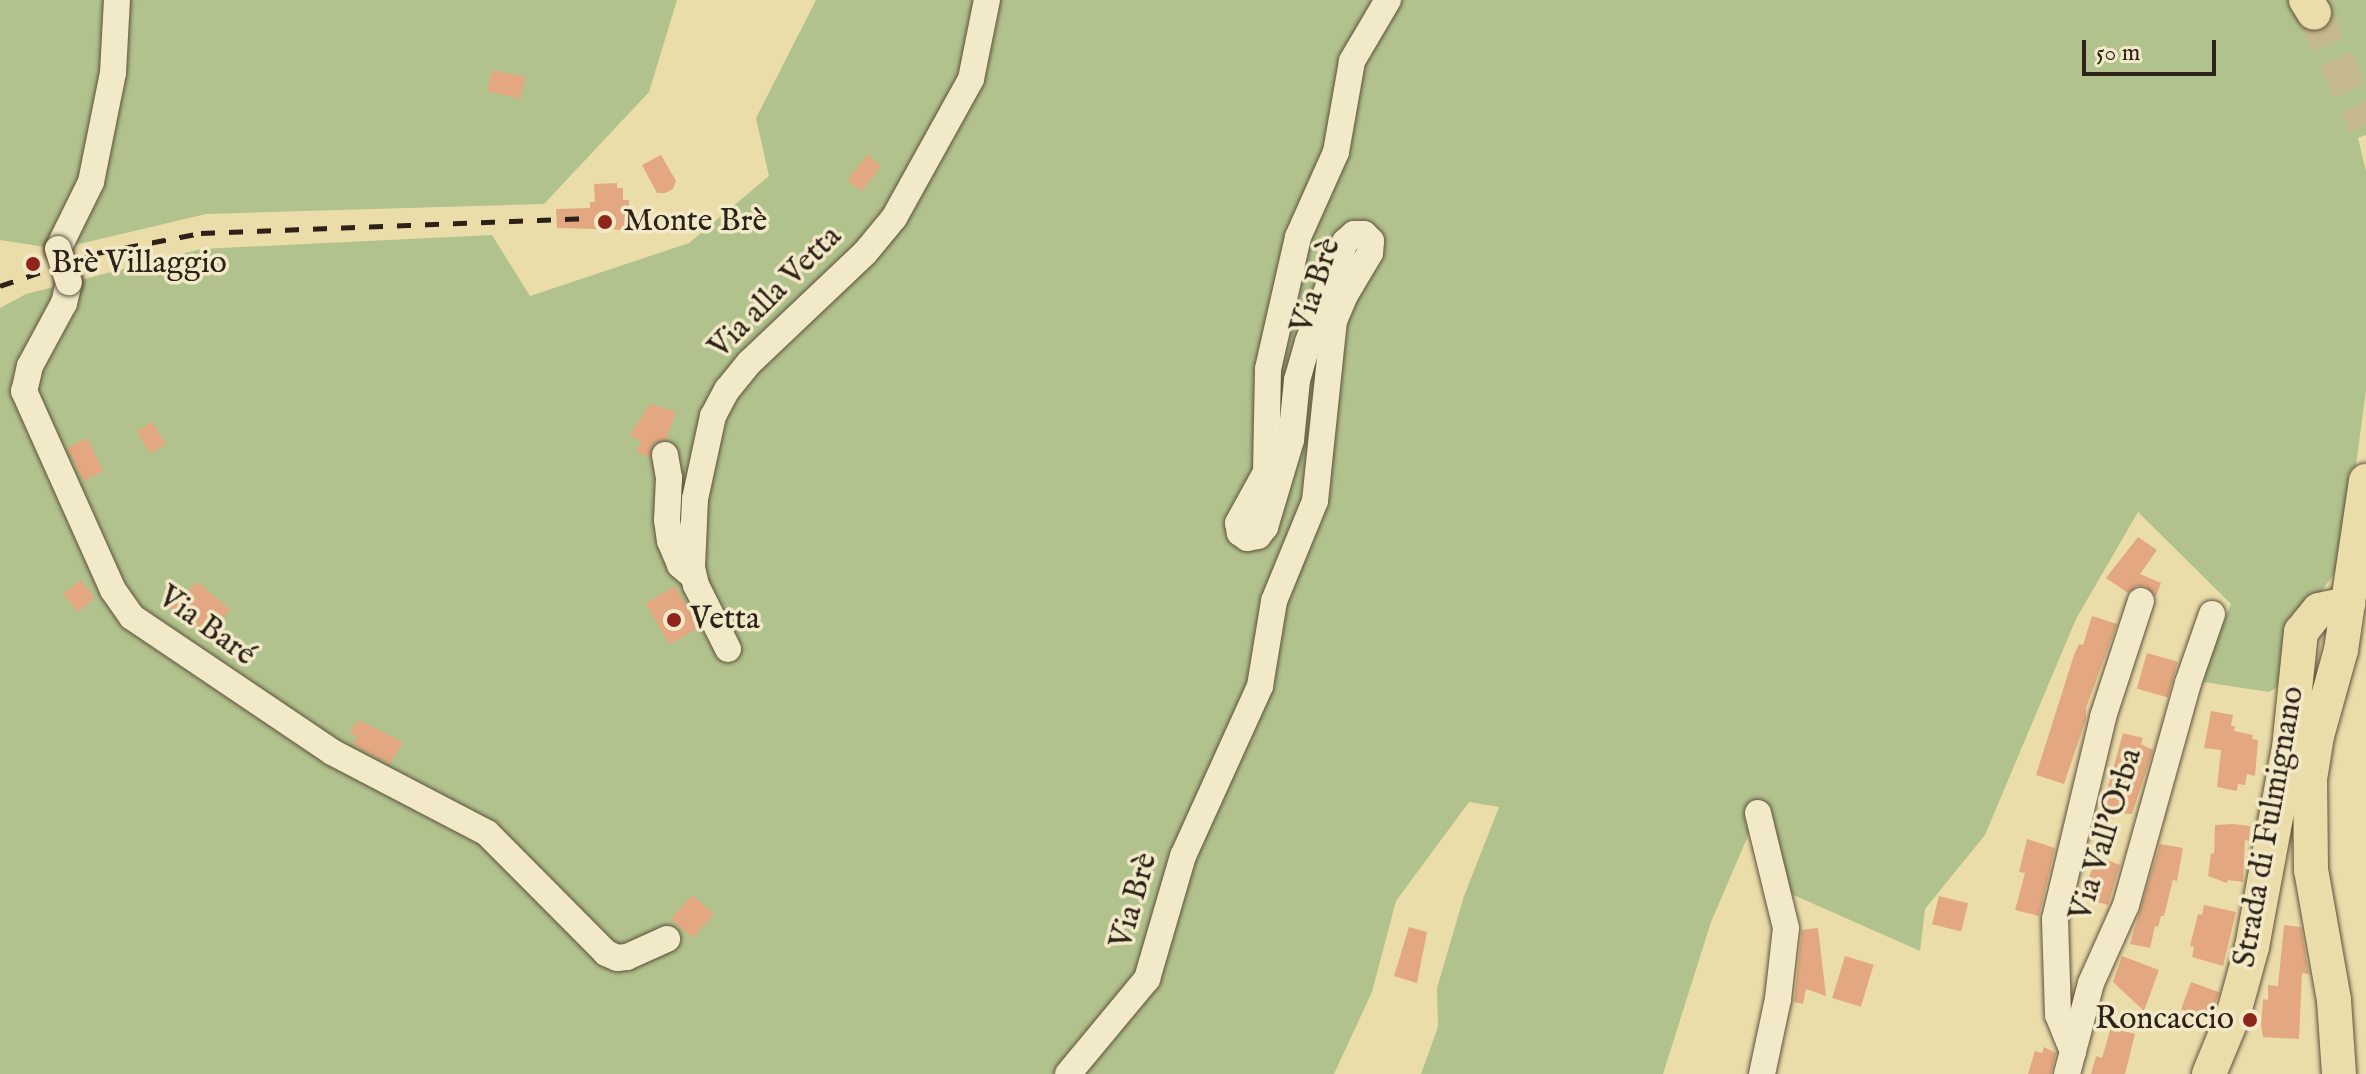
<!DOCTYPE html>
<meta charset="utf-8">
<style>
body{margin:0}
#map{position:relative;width:2366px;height:1074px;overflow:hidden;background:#ebddaa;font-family:"IM FELL English",serif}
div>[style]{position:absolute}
.green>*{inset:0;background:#b2c28d}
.building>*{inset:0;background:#e3a881;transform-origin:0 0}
.major-tunnel>*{height:34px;margin-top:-17px;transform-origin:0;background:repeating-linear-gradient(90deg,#c5b88d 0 34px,transparent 0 51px)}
.roads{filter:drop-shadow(0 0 2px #5d513c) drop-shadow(0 0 2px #5d513c)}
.minor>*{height:26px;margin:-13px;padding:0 13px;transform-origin:13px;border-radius:13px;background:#f2e9c8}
.major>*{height:34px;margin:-17px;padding:0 17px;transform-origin:17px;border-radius:17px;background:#ebddaa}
.rail>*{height:5px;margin-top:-2.5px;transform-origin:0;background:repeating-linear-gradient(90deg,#2e2218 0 14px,transparent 0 28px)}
.bridges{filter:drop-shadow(0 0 2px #5d513c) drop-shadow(0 0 2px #5d513c)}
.minor-bridge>*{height:26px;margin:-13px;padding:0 13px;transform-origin:13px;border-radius:13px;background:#f2e9c8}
.dots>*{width:22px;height:22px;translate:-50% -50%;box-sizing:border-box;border:4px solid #f2e9c8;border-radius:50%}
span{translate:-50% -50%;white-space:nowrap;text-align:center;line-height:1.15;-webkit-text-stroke:7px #f2e9c8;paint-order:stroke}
.poi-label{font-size:32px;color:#2e2218}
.left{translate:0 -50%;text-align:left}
.right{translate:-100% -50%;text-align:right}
.street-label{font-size:32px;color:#2e2218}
.scale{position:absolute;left:2082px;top:40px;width:134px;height:36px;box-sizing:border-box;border:4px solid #2e2218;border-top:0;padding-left:10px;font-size:24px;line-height:28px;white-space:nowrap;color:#2e2218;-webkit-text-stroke:6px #f2e9c8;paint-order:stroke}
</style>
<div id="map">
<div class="green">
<div style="clip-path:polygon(0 0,677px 0,649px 92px,544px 204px,206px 214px,58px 249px,0 240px)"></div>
<div style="clip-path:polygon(816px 0,2366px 0,2366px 135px,2358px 138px,2366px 171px,2366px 391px,2343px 561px,2296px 627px,2277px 687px,2269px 692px,2197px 681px,2231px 604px,2138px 512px,2076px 619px,1985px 835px,1925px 909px,1920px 951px,1780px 889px,1763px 801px,1711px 922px,1663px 1074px,1421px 1074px,1438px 1027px,1437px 988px,1464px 896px,1499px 807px,1469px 802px,1396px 901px,1372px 992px,1334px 1074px,0 1074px,0 308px,26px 294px,201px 249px,492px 235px,530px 296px,689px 243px,769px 176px,756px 118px)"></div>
</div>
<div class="building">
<div style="left:492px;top:70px;width:34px;height:22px;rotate:12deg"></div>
<div style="clip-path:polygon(661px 155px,676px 181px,673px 189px,665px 193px,657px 193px,642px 165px)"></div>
<div style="left:867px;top:155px;width:18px;height:32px;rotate:38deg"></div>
<div style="clip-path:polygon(617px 183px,617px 188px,623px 188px,623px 200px,629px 200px,630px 230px,557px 228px,556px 209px,590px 208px,590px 202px,595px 202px,594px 184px)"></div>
<div style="clip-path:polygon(650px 404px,676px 412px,666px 439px,654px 443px,649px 457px,637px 452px,641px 441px,630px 435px)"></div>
<div style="left:152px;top:422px;width:26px;height:18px;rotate:58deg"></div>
<div style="left:87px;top:438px;width:37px;height:22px;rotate:64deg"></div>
<div style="clip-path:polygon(2138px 537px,2157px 550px,2140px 574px,2161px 583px,2156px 596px,2145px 586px,2137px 586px,2128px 593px,2106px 578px)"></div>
<div style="left:80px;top:580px;width:23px;height:22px;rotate:50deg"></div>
<div style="clip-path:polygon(198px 582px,230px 610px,206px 638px,169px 607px)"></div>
<div style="left:675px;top:586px;width:48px;height:34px;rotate:60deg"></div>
<div style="clip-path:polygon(2092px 616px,2117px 624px,2086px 708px,2086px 719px,2064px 784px,2036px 775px,2074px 655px,2079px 644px,2083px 645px)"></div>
<div style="left:2147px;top:653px;width:32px;height:37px;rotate:16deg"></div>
<div style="clip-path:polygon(2211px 711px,2233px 715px,2231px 726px,2235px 726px,2234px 731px,2253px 735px,2252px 739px,2258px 740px,2255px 776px,2247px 774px,2245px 785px,2238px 784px,2237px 791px,2217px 787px,2221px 750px,2204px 748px)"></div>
<div style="clip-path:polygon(358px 720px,403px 742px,390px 764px,353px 745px,357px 737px,350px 733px)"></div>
<div style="clip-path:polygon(2123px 733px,2143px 738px,2141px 744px,2153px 750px,2132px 814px,2115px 813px,2113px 819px,2100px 815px)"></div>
<div style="clip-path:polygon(2233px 824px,2250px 826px,2249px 841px,2245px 840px,2243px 882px,2228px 880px,2227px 883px,2208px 876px,2211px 853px,2214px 854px,2215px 825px)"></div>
<div style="clip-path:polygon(2027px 839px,2055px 848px,2039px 916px,2015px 910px,2025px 873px,2019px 872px)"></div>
<div style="clip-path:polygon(2160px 844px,2183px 848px,2177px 881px,2173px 880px,2164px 916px,2161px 916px,2158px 927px,2155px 926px,2150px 948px,2130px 944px)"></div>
<div style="clip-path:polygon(2097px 856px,2120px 865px,2108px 905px,2081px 898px)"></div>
<div style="left:692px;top:895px;width:29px;height:32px;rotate:41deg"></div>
<div style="left:1939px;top:896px;width:30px;height:29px;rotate:14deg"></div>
<div style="clip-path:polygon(2204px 905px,2236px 912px,2223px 966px,2192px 957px,2194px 947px,2190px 946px,2198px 914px,2202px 915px)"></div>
<div style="clip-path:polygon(2284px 925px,2301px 927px,2309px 974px,2302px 973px,2299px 1039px,2263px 1037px,2261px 1025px,2263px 999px,2268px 1000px,2268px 985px,2278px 986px)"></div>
<div style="clip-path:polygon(1409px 927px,1427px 932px,1417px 983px,1394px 976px)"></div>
<div style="clip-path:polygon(1818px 928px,1826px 996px,1806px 989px,1803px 1004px,1794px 1002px,1802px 930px)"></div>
<div style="left:1845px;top:956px;width:30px;height:44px;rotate:17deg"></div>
<div style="clip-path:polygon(2122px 956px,2159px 970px,2144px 1011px,2113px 982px)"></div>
<div style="left:2191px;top:982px;width:30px;height:29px;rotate:20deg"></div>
<div style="clip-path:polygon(2111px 1027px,2135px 1034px,2125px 1074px,2091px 1074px,2096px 1056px,2102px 1058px)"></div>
<div style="clip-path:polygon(2044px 1047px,2056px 1053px,2051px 1074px,2028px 1074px,2035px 1051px,2042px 1053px)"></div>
</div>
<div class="major-tunnel">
<div style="left:2314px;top:13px;width:123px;rotate:65.1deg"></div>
</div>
<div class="roads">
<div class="minor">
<div style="left:58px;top:249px;width:75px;rotate:-63.8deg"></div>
<div style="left:91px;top:182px;width:111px;rotate:-78.6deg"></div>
<div style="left:113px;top:73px;width:73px;rotate:-86.9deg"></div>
<div style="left:69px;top:282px;width:22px;rotate:103deg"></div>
<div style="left:64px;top:303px;width:72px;rotate:118.4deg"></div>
<div style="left:30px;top:366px;width:26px;rotate:103deg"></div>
<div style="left:24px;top:391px;width:218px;rotate:65.9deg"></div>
<div style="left:113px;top:590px;width:33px;rotate:55deg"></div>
<div style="left:132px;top:617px;width:241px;rotate:34deg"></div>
<div style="left:332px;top:752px;width:175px;rotate:27.6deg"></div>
<div style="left:487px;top:833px;width:169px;rotate:45.2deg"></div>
<div style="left:606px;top:953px;width:12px;rotate:24deg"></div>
<div style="left:617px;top:958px;width:10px;rotate:-6deg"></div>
<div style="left:627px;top:957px;width:44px;rotate:-24.2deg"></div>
<div style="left:665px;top:455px;width:23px;rotate:80deg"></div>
<div style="left:669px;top:478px;width:42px;rotate:92.7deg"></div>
<div style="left:667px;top:520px;width:21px;rotate:82deg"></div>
<div style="left:670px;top:541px;width:26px;rotate:67deg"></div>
<div style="left:680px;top:565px;width:17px;rotate:40deg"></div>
<div style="left:728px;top:649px;width:72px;rotate:-116.6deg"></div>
<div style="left:696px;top:585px;width:18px;rotate:-103deg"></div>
<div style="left:692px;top:567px;width:68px;rotate:-87.5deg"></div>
<div style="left:695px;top:499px;width:85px;rotate:-77.8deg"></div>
<div style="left:713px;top:416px;width:30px;rotate:-62deg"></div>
<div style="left:727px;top:390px;width:36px;rotate:-51deg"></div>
<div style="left:750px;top:362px;width:158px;rotate:-43.5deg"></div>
<div style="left:865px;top:253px;width:45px;rotate:-50.4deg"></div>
<div style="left:894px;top:218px;width:159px;rotate:-61deg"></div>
<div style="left:971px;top:79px;width:81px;rotate:-78.6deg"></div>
<div style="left:1758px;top:813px;width:118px;rotate:76.3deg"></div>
<div style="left:1786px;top:928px;width:71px;rotate:96.4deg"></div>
<div style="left:1778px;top:999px;width:77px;rotate:102deg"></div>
<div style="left:2073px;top:1052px;width:40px;rotate:-112deg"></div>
<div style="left:2058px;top:1015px;width:96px;rotate:-91.8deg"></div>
<div style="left:2055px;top:919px;width:208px;rotate:-76.6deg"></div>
<div style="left:2103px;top:717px;width:122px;rotate:-71.9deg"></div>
<div style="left:1068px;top:1074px;width:124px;rotate:-50.3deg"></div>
<div style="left:1147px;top:979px;width:128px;rotate:-73.7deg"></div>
<div style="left:1183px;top:856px;width:187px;rotate:-65.6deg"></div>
<div style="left:1260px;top:686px;width:86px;rotate:-80.6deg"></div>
<div style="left:1274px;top:601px;width:108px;rotate:-67.7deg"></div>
<div style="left:1315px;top:501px;width:181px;rotate:-84deg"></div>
<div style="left:1334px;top:321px;width:28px;rotate:-67deg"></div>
<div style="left:1345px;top:295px;width:49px;rotate:-59.2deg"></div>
<div style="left:1370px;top:253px;width:12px;rotate:-85deg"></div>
<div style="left:1371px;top:241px;width:10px;rotate:-135deg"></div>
<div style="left:1364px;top:234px;width:10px;rotate:180deg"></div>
<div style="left:1354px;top:234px;width:12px;rotate:138deg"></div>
<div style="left:1345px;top:242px;width:107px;rotate:110.3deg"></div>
<div style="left:1308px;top:342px;width:40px;rotate:106deg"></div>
<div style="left:1297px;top:380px;width:60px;rotate:95.7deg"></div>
<div style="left:1291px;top:440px;width:91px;rotate:106.6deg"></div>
<div style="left:1265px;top:527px;width:11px;rotate:128deg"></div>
<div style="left:1258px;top:536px;width:11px;rotate:170deg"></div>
<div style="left:1247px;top:538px;width:9px;rotate:-144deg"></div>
<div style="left:1240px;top:533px;width:10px;rotate:-101deg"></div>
<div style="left:1238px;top:523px;width:58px;rotate:-61.2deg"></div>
<div style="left:1266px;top:472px;width:103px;rotate:-88.9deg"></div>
<div style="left:1268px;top:369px;width:135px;rotate:-77.2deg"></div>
<div style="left:1298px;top:237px;width:93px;rotate:-65.9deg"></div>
<div style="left:1336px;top:152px;width:92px;rotate:-80deg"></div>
<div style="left:1352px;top:61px;width:71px;rotate:-59.5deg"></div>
<div style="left:2067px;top:1074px;width:94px;rotate:-75.2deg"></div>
<div style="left:2091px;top:983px;width:85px;rotate:-65.8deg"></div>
<div style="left:2126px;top:905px;width:230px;rotate:-74.4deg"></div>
<div style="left:2188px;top:683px;width:73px;rotate:-70.8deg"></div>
</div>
<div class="major">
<div style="left:2306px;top:0;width:15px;rotate:58deg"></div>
<div style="left:2209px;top:1074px;width:63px;rotate:-67.5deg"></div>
<div style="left:2233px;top:1016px;width:72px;rotate:-74.6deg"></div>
<div style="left:2252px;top:947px;width:202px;rotate:-79.5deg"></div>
<div style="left:2289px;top:748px;width:117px;rotate:-84.1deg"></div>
<div style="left:2301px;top:632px;width:28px;rotate:-51deg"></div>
<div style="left:2319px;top:610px;width:30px;rotate:-12deg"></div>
<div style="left:2339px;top:1074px;width:74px;rotate:-93.9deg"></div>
<div style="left:2334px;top:1000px;width:132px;rotate:-100deg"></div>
<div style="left:2311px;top:870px;width:91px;rotate:-90.6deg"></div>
<div style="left:2310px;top:779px;width:44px;rotate:-80.8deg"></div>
<div style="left:2317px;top:736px;width:89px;rotate:-74.4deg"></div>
<div style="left:2341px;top:650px;width:171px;rotate:-81.6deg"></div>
</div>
</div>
<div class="rail">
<div style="left:0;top:286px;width:102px;rotate:-18.8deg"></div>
<div style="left:97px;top:253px;width:106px;rotate:-10.9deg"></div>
<div style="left:201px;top:233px;width:383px;rotate:-2.2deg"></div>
</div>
<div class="bridges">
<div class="minor-bridge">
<div style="left:58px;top:249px;width:35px;rotate:72deg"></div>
</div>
</div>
<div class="dots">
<div style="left:605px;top:222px;background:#8f2418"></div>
<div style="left:33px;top:264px;background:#8f2418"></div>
<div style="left:674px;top:620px;background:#8f2418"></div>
<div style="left:2250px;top:1020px;background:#8f2418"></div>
</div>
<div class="poi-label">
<span class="left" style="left:623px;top:222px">Monte Brè</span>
<span class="left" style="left:51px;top:264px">Brè Villaggio</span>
<span class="left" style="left:690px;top:620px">Vetta</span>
<span class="right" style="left:2234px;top:1020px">Roncaccio</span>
</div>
<div class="street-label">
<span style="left:1317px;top:286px;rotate:-72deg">Via Brè</span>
<span style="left:776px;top:293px;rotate:-45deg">Via alla Vetta</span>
<span style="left:206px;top:627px;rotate:36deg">Via Baré</span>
<span style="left:2270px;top:827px;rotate:-80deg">Strada di Fulmignano</span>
<span style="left:2107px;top:835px;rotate:-73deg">Via Vall'Orba</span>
<span style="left:1135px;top:901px;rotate:-74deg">Via Brè</span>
</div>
<div class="scale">50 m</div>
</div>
